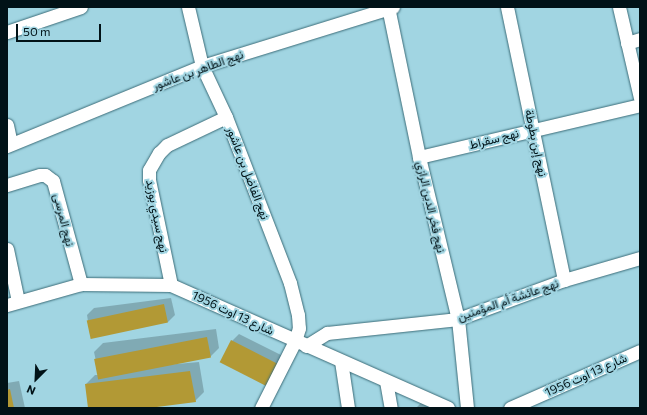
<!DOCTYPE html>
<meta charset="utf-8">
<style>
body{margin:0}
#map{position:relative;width:647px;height:415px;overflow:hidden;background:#a1d5e2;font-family:Commissioner,Vazirmatn,sans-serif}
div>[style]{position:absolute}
.shadow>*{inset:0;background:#0003}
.building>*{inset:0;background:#b29935;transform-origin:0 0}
.roads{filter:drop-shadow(0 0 1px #3b6c78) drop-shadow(0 0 1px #3b6c78)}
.minor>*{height:13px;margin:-6.5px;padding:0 6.5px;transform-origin:6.5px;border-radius:6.5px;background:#fff}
span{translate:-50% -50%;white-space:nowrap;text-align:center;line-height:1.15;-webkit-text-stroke:4px #a1d5e2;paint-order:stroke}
.street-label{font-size:12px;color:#011217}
.frame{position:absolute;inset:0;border:8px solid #011217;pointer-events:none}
.north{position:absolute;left:16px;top:359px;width:40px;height:40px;-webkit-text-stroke:3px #a1d5e2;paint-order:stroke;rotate:204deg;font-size:11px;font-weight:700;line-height:16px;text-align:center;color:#011217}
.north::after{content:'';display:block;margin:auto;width:14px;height:18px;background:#011217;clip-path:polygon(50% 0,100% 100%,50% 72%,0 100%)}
.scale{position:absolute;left:16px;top:24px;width:85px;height:18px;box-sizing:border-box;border:2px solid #011217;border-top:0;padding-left:5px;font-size:12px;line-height:14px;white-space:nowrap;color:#011217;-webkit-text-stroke:3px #a1d5e2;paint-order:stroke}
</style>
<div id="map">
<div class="shadow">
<div style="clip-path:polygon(171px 298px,175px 315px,168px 322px,90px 334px,87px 315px,94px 308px)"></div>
<div style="clip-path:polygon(216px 329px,219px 348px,210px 357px,143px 367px,199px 362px,204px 392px,195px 401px,141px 408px,89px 408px,86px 384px,95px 375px,99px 375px,94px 352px,103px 343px)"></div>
<div style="clip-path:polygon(239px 334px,287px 358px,277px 378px,232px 341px)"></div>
<div style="clip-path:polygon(19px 381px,25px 408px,7px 408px,7px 383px)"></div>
<div style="clip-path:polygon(421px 403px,431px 408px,416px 408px)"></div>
</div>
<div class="building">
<div style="left:164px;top:304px;width:19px;height:79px;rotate:78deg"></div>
<div style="left:207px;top:337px;width:21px;height:115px;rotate:79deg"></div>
<div style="left:231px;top:340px;width:56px;height:25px;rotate:27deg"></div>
<div style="clip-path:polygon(190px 371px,196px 402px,149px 408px,88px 408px,85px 384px)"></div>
<div style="clip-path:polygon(10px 389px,14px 408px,7px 408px,7px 390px)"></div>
</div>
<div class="roads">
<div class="minor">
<div style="left:188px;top:7px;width:61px;rotate:76.7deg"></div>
<div style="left:202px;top:66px;width:56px;rotate:64.8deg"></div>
<div style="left:226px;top:117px;width:178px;rotate:68.9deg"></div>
<div style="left:290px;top:283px;width:33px;rotate:76deg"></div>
<div style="left:298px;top:315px;width:13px;rotate:86deg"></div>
<div style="left:299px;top:328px;width:14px;rotate:107deg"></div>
<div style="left:295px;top:341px;width:75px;rotate:116.9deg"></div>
<div style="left:388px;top:7px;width:153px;rotate:78.3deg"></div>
<div style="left:419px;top:157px;width:167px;rotate:76.5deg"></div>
<div style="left:458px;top:319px;width:89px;rotate:84.2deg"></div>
<div style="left:507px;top:7px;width:279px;rotate:78.2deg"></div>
<div style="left:619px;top:7px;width:93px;rotate:77deg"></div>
<div style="left:7px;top:32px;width:78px;rotate:-18.7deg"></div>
<div style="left:627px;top:43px;width:14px;rotate:-17deg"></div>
<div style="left:7px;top:125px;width:19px;rotate:78deg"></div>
<div style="left:7px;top:146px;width:211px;rotate:-22.3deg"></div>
<div style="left:202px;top:66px;width:200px;rotate:-17.2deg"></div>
<div style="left:419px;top:157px;width:227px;rotate:-13.2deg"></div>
<div style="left:7px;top:185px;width:34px;rotate:-17deg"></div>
<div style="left:40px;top:175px;width:5px"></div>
<div style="left:45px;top:175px;width:10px;rotate:37deg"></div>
<div style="left:53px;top:181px;width:107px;rotate:74.8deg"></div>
<div style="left:7px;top:249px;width:53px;rotate:78.1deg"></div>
<div style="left:171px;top:285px;width:107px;rotate:-101.8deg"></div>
<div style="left:149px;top:180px;width:10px;rotate:-90deg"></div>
<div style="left:149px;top:170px;width:20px;rotate:-60deg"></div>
<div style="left:159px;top:153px;width:11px;rotate:-45deg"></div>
<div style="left:167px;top:145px;width:65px;rotate:-25.4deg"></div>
<div style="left:7px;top:305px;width:77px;rotate:-15.8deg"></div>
<div style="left:81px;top:284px;width:90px;rotate:0.6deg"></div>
<div style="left:171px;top:285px;width:303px;rotate:23.9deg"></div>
<div style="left:306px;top:346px;width:25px;rotate:-32deg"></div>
<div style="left:327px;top:333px;width:132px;rotate:-6.1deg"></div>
<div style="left:458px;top:319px;width:113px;rotate:-20.2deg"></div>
<div style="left:564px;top:280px;width:79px;rotate:-16.1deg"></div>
<div style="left:341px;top:361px;width:48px;rotate:81.5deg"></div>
<div style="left:386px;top:381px;width:27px;rotate:80deg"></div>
<div style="left:510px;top:408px;width:142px;rotate:-23.7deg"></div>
</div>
</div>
<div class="street-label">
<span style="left:198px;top:70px;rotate:-20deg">نهج الطاهر بن عاشور</span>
<span style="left:494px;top:139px;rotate:-14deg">نهج سقراط</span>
<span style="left:536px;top:143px;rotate:78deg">نهج إبن بطوطة</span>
<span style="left:248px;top:173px;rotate:69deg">نهج الفاضل بن عاشور</span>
<span style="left:431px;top:207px;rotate:77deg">نهج فخر الدين الرازي</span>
<span style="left:157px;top:216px;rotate:79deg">نهج سيدي بوزيد</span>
<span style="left:64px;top:220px;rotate:76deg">نهج المرسى</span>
<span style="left:508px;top:300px;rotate:-19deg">نهج عائشة أم المؤمنين</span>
<span style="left:233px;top:313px;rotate:25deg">شارع 13 اوت 1956</span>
<span style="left:586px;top:375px;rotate:-24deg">شارع 13 اوت 1956</span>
</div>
<div class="frame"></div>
<div class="north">N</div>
<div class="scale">50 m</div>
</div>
